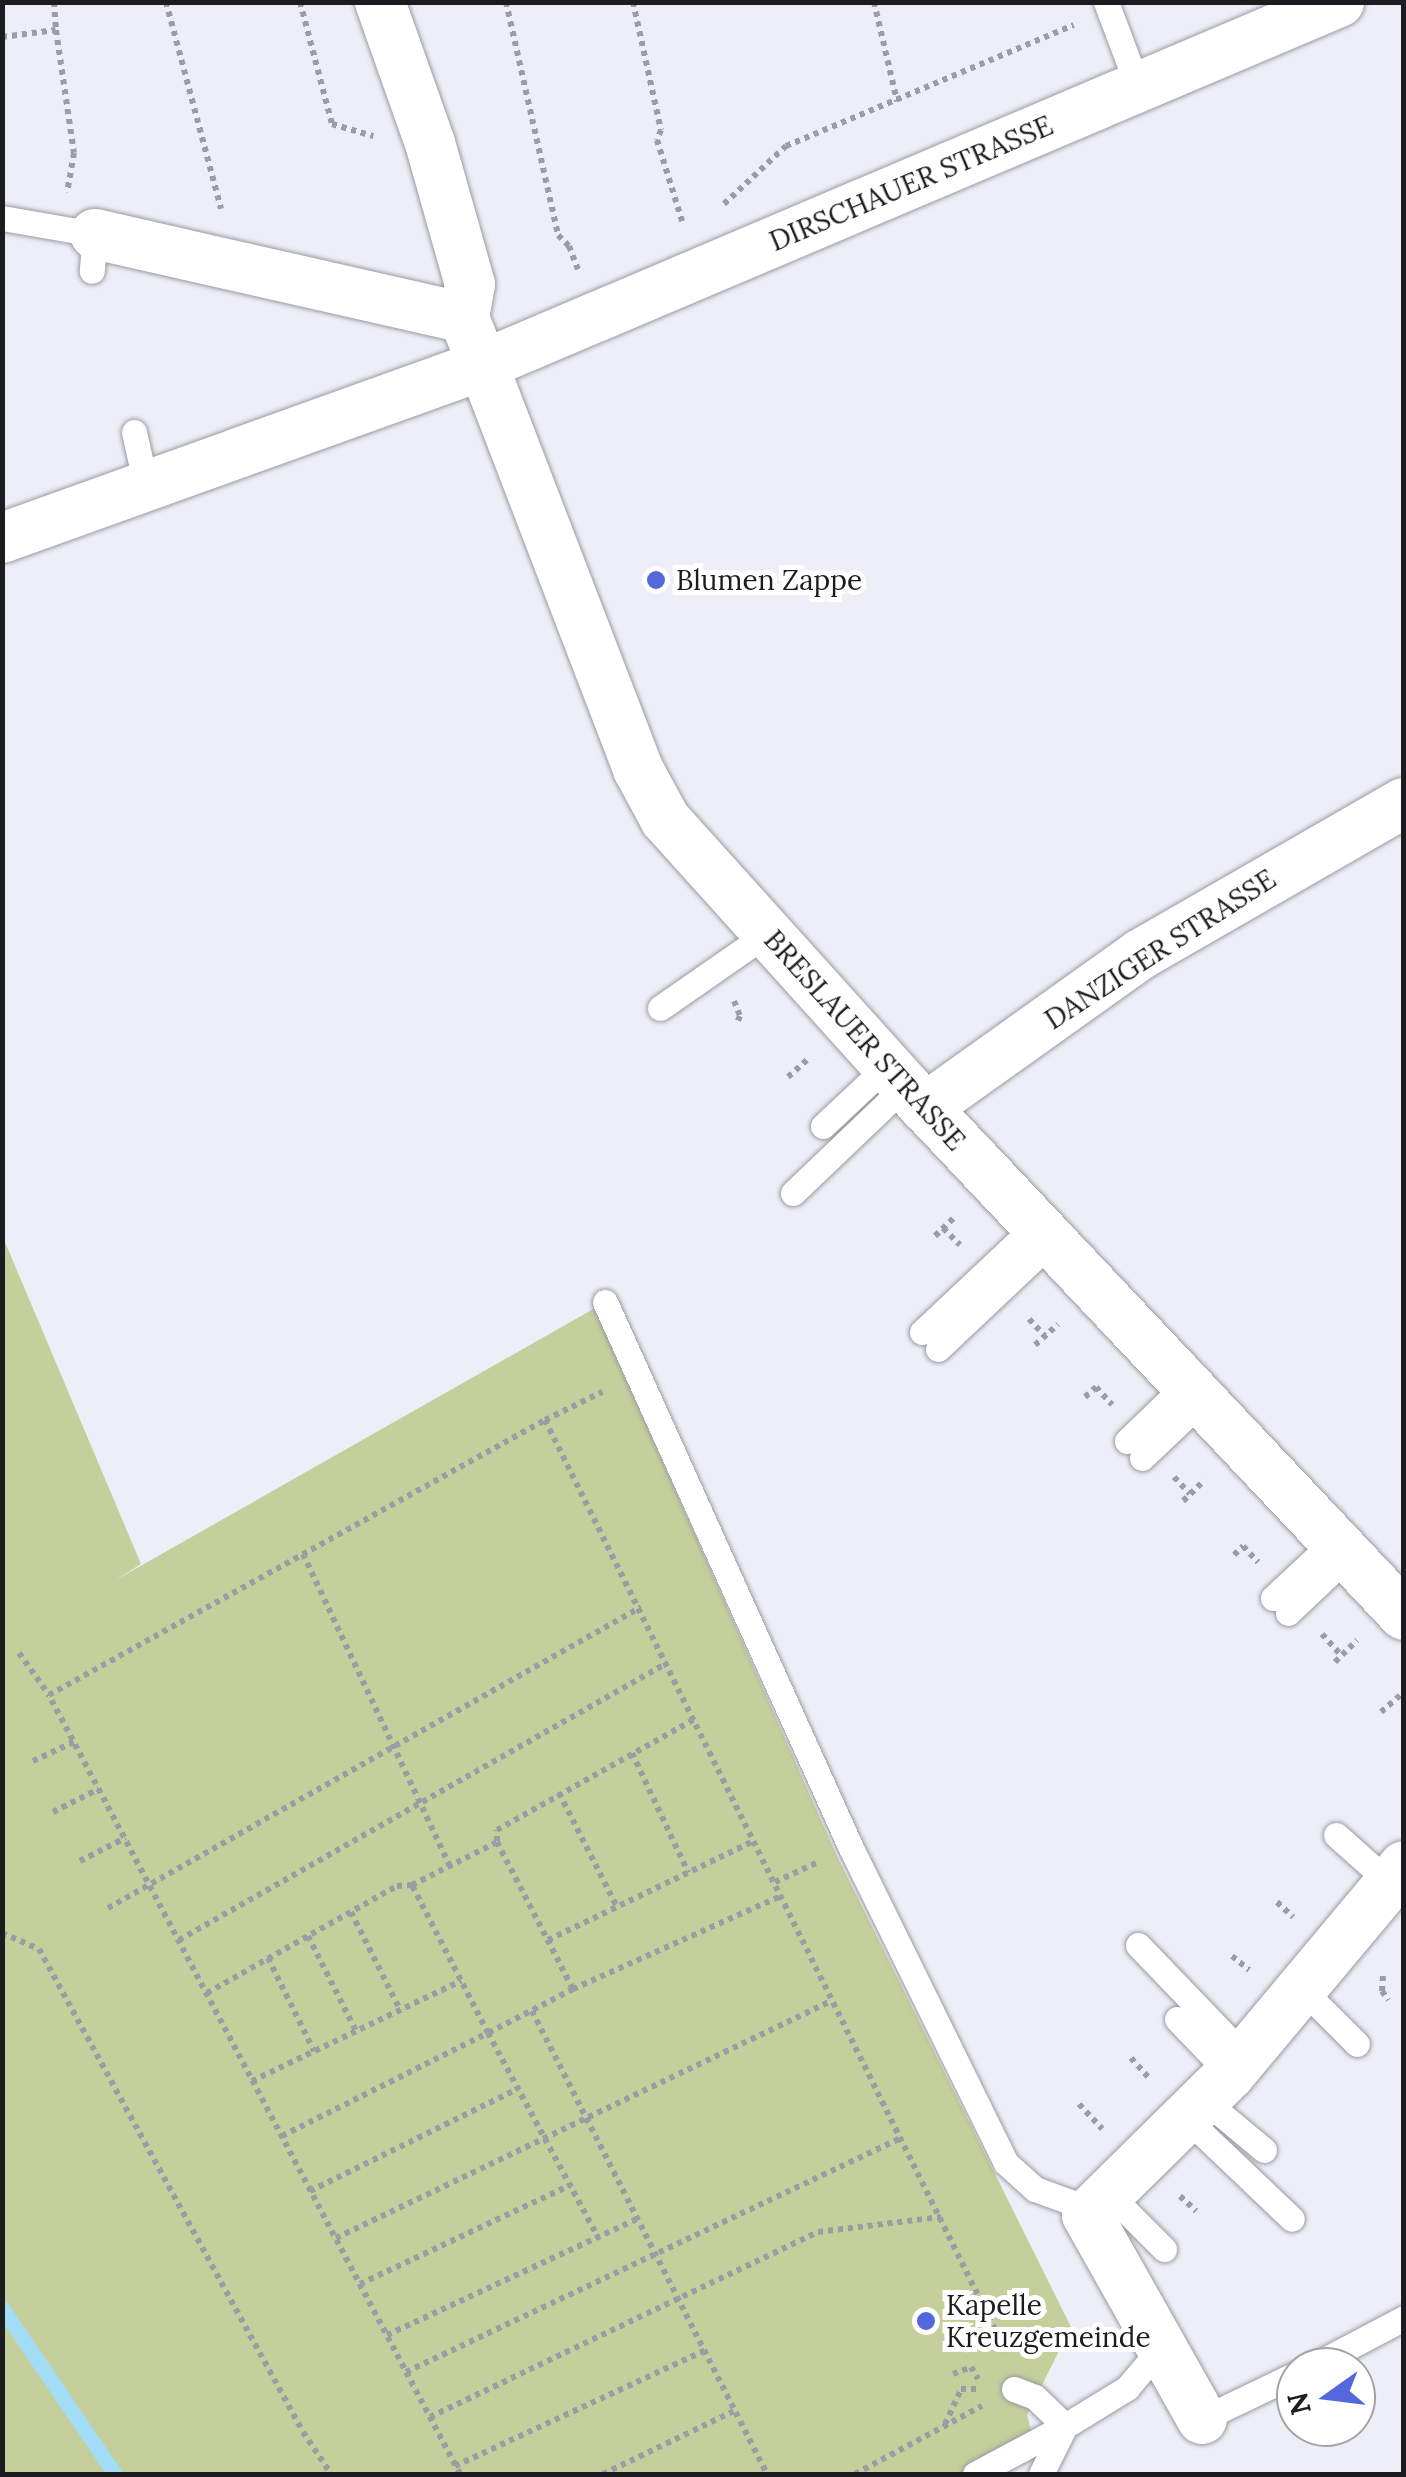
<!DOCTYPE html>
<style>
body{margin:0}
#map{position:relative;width:1406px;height:2477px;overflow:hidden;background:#edeef7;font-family:Lora,serif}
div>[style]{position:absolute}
.green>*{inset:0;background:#c4cf9b}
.stream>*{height:15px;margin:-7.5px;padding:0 7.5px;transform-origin:7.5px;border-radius:7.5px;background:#a2dcf5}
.path>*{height:6px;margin-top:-3px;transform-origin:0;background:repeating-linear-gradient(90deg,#9c9da4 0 5px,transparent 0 10px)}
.roads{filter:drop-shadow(0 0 2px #999aa2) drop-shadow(0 0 2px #999aa2)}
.service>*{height:25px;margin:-12.5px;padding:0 12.5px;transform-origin:12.5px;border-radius:12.5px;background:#fff}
.minor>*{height:50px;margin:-25px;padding:0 25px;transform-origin:25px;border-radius:25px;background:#fff}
.dots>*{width:28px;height:28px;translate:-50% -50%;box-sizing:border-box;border:5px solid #fff;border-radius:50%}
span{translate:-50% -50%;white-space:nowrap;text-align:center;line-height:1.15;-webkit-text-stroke:10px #fff;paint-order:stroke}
.street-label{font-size:28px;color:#1c1c20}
.poi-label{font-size:28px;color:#1c1c20}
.left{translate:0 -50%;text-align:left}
.frame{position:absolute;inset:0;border:5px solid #1c1c20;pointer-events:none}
.north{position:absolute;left:1276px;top:2347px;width:100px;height:100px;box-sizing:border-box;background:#fff;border:2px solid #a4a4a6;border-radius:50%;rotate:256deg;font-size:28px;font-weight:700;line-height:40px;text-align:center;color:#1c1c20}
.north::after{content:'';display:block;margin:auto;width:35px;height:45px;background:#5467dd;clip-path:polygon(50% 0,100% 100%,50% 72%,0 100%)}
</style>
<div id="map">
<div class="green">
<div style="clip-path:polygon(2px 1235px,141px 1564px,114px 1581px,595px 1308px,836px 1854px,1071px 2327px,1027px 2415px,1032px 2434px,1005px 2474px,3px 2474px)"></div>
</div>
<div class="stream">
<div style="left:2px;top:2308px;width:201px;rotate:55.8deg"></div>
</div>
<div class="path">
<div style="left:54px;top:2px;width:28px;rotate:86deg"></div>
<div style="left:166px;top:2px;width:214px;rotate:75.1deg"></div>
<div style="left:300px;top:2px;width:126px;rotate:75.3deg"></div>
<div style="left:332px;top:124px;width:43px;rotate:16.3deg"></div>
<div style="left:506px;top:2px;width:239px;rotate:77.4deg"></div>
<div style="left:558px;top:235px;width:16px;rotate:45deg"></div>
<div style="left:569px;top:246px;width:25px;rotate:69deg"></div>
<div style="left:633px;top:2px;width:131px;rotate:77.7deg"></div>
<div style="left:661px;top:130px;width:11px;rotate:112deg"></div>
<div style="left:657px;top:140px;width:88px;rotate:72.8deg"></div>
<div style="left:874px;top:2px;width:102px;rotate:76.9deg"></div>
<div style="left:2px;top:37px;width:54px;rotate:-7.4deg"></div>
<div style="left:56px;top:30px;width:124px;rotate:81.7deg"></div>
<div style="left:74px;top:153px;width:40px;rotate:100deg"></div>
<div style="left:724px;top:204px;width:85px;rotate:-43.1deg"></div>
<div style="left:786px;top:146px;width:312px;rotate:-22.8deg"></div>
<div style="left:734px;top:1001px;width:16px;rotate:68deg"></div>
<div style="left:740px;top:1016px;width:8px;rotate:113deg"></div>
<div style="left:788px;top:1077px;width:28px;rotate:-42deg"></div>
<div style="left:943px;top:1228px;width:24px;rotate:45deg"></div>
<div style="left:935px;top:1236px;width:29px;rotate:-44deg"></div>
<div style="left:1029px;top:1319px;width:23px;rotate:47deg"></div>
<div style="left:1035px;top:1345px;width:31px;rotate:-42deg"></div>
<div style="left:1085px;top:1397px;width:15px;rotate:-42deg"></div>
<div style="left:1096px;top:1387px;width:24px;rotate:48deg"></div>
<div style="left:545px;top:1420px;width:64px;rotate:-26.2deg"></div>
<div style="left:1174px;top:1477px;width:23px;rotate:47deg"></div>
<div style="left:1183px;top:1501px;width:30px;rotate:-44deg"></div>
<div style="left:303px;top:1554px;width:345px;rotate:64.8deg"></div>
<div style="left:1234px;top:1555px;width:13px;rotate:-45deg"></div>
<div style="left:1243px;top:1546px;width:22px;rotate:47deg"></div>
<div style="left:1322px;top:1634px;width:28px;rotate:48deg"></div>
<div style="left:19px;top:1653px;width:52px;rotate:54.5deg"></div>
<div style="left:1335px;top:1662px;width:31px;rotate:-45deg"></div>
<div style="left:1381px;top:1712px;width:30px;rotate:-41deg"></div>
<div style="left:632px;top:1753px;width:132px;rotate:64.8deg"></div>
<div style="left:33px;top:1761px;width:45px;rotate:-24.9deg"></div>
<div style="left:559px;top:1793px;width:128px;rotate:63deg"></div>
<div style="left:53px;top:1812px;width:51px;rotate:-26.6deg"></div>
<div style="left:497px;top:1841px;width:11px;rotate:-90deg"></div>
<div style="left:497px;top:1830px;width:227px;rotate:-29.3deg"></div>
<div style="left:497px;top:1842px;width:165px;rotate:62.7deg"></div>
<div style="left:573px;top:1989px;width:96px;rotate:152.6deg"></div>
<div style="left:488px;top:2033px;width:166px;rotate:-117.2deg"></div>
<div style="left:412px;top:1885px;width:95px;rotate:-26.8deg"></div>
<div style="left:80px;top:1861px;width:51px;rotate:-27.1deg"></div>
<div style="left:775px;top:1882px;width:47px;rotate:-24.9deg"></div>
<div style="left:1277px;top:1902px;width:22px;rotate:43deg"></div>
<div style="left:108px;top:1908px;width:612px;rotate:-29.45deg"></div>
<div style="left:351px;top:1912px;width:110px;rotate:63.4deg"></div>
<div style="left:2px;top:1933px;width:40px;rotate:23.4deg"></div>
<div style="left:39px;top:1949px;width:550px;rotate:61.34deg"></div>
<div style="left:303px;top:2432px;width:50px;rotate:56.3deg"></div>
<div style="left:308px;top:1936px;width:106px;rotate:63.2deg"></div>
<div style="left:179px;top:1940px;width:561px;rotate:-29.58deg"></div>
<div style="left:548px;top:1940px;width:229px;rotate:-25.7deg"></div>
<div style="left:1232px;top:1956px;width:22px;rotate:39deg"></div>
<div style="left:268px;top:1958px;width:104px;rotate:63.7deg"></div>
<div style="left:1383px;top:1976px;width:15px;rotate:94deg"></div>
<div style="left:1382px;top:1991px;width:11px;rotate:56deg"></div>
<div style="left:573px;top:1989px;width:228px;rotate:-24.1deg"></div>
<div style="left:207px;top:1993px;width:218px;rotate:-29.4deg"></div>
<div style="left:397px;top:1886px;width:15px;rotate:-4deg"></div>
<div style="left:532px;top:2011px;width:519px;rotate:63.09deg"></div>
<div style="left:1131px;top:2058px;width:30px;rotate:48deg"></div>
<div style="left:252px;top:2081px;width:232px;rotate:-25.6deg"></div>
<div style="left:1079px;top:2104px;width:34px;rotate:47deg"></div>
<div style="left:282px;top:2136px;width:230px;rotate:-26.6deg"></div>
<div style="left:488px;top:2033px;width:232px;rotate:61.7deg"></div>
<div style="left:310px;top:2191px;width:231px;rotate:-26.2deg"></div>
<div style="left:1180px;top:2196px;width:22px;rotate:43deg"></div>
<div style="left:336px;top:2238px;width:547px;rotate:-25.58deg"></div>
<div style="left:360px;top:2284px;width:232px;rotate:-25.2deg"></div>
<div style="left:387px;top:2335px;width:278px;rotate:-24.9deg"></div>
<div style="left:406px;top:2372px;width:548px;rotate:-25.3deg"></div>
<div style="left:953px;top:2374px;width:19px;rotate:-21deg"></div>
<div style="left:971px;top:2367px;width:14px;rotate:60deg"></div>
<div style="left:961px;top:2389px;width:17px"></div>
<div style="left:430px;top:2417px;width:430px;rotate:-25.5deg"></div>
<div style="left:818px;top:2232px;width:124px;rotate:-7deg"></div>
<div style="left:945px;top:2424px;width:38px;rotate:-65deg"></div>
<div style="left:455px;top:2466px;width:277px;rotate:-24.8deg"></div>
<div style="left:460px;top:2474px;width:881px;rotate:-117.82deg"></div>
<div style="left:49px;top:1695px;width:567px;rotate:-29.01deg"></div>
<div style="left:545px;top:1420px;width:1040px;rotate:63.68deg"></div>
<div style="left:603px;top:2474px;width:145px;rotate:-25.7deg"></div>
<div style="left:855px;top:2474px;width:144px;rotate:-28.2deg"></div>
</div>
<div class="roads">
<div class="service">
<div style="left:1106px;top:2px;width:91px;rotate:69.4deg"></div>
<div style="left:2px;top:218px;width:94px;rotate:9.8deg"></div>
<div style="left:95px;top:234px;width:37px;rotate:95deg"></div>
<div style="left:134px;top:432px;width:55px;rotate:77.5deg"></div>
<div style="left:660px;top:1008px;width:131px;rotate:-34.8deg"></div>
<div style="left:823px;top:1126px;width:88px;rotate:-43.2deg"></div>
<div style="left:793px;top:1193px;width:155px;rotate:-43.7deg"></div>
<div style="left:605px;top:1302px;width:597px;rotate:65.75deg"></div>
<div style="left:850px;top:1846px;width:353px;rotate:63.8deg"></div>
<div style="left:1006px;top:2163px;width:39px;rotate:42deg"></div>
<div style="left:1035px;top:2189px;width:61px;rotate:20.2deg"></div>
<div style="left:922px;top:1332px;width:156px;rotate:-43.2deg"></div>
<div style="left:938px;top:1349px;width:156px;rotate:-43.4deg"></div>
<div style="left:1127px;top:1441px;width:82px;rotate:-44deg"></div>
<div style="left:1142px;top:1458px;width:81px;rotate:-43.5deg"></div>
<div style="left:1273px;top:1598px;width:83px;rotate:-43.1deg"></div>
<div style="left:1288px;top:1613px;width:83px;rotate:-43.5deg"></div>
<div style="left:1336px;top:1835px;width:72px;rotate:41.6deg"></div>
<div style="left:1138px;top:1945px;width:151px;rotate:46.1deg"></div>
<div style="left:1301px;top:1988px;width:79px;rotate:45deg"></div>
<div style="left:1177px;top:2019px;width:76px;rotate:46.1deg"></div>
<div style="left:1204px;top:2100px;width:78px;rotate:39.8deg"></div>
<div style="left:1186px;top:2118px;width:146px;rotate:43.6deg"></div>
<div style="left:1109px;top:2194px;width:78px;rotate:45deg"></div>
<div style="left:1311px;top:2367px;width:105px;rotate:-27.8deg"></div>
<div style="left:1014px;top:2389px;width:22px;rotate:21deg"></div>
<div style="left:1035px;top:2397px;width:42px;rotate:44deg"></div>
<div style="left:1065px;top:2426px;width:73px;rotate:-31.5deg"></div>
<div style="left:1127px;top:2388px;width:51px;rotate:-49.8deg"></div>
<div style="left:1202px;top:2419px;width:104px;rotate:-25.6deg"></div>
<div style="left:975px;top:2474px;width:102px;rotate:-28.1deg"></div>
<div style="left:1041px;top:2474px;width:54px;rotate:-63.4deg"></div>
</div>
<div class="minor">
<div style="left:380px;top:2px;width:150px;rotate:70.5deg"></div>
<div style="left:430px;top:143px;width:147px;rotate:74.2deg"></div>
<div style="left:470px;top:284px;width:35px;rotate:100deg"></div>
<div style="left:464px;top:318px;width:51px;rotate:68deg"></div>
<div style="left:483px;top:365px;width:930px;rotate:-22.98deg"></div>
<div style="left:95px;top:234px;width:378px;rotate:12.8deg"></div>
<div style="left:2px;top:538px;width:511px;rotate:-19.78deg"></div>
<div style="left:483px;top:365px;width:433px;rotate:69deg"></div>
<div style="left:638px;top:769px;width:57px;rotate:61.6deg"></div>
<div style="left:665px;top:819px;width:359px;rotate:48deg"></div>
<div style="left:905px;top:1086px;width:727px;rotate:46.67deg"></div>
<div style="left:925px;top:1108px;width:265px;rotate:-35.5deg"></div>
<div style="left:1141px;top:954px;width:303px;rotate:-29.9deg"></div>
<div style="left:1202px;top:2419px;width:234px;rotate:-119.4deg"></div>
<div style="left:1087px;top:2215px;width:201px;rotate:-44.6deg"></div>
<div style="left:1230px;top:2074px;width:271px;rotate:-50.1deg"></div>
</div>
</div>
<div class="dots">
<div style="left:656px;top:580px;background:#5467dd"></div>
<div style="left:926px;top:2321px;background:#5467dd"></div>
</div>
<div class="street-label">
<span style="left:911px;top:183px;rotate:-23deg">DIRSCHAUER STRASSE</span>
<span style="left:1160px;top:949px;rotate:-33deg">DANZIGER STRASSE</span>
<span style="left:865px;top:1040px;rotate:48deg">BRESLAUER STRASSE</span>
</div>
<div class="poi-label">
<span class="left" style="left:676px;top:580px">Blumen Zappe</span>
<span class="left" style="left:946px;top:2321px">Kapelle<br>Kreuzgemeinde</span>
</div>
<div class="frame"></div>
<div class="north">N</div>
</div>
